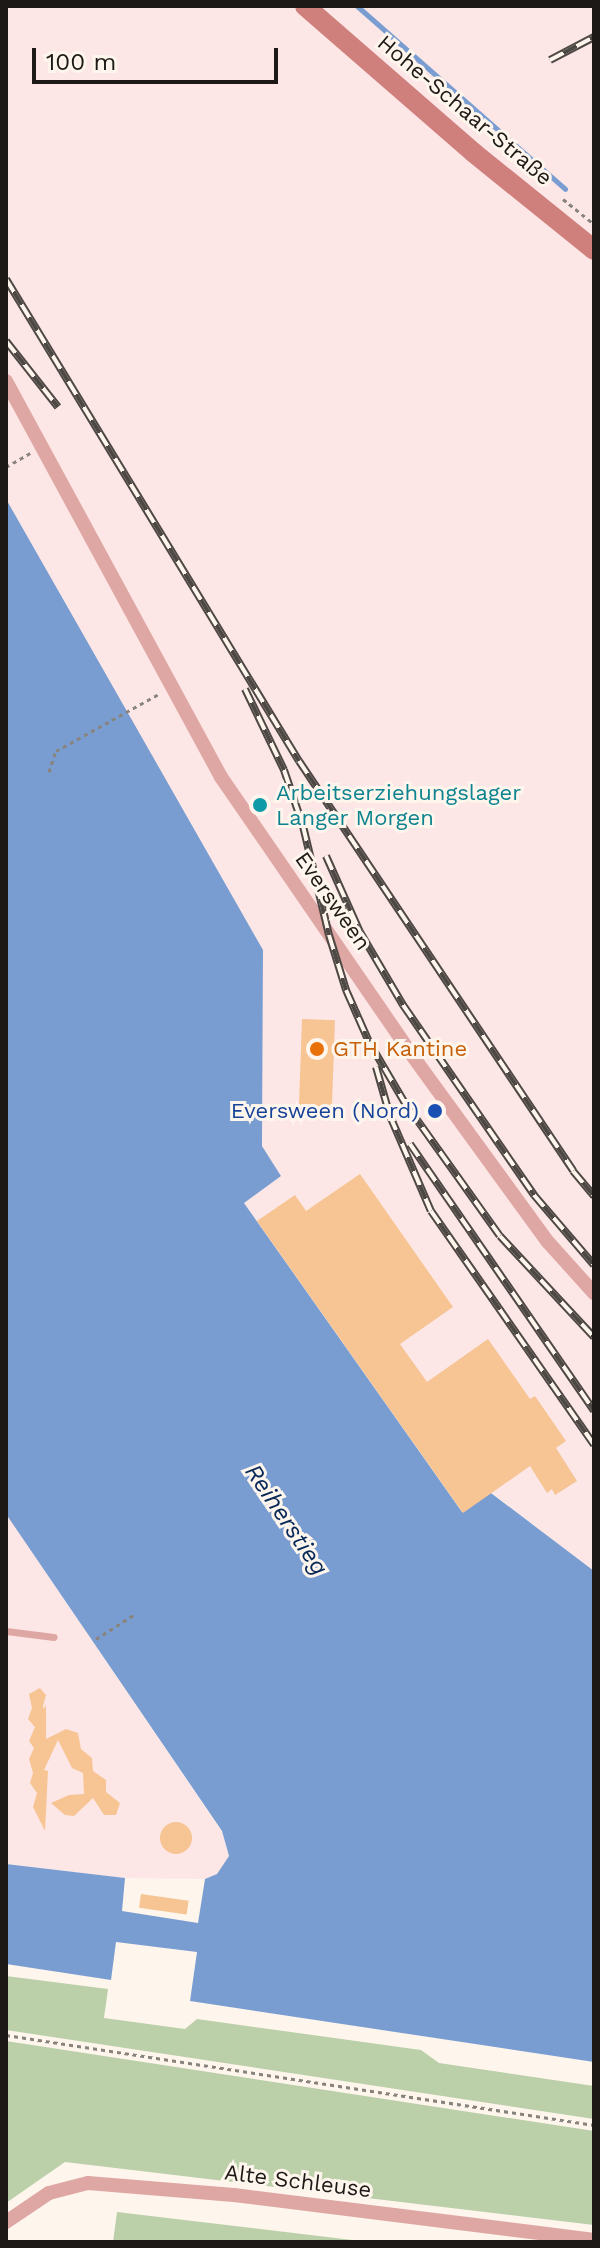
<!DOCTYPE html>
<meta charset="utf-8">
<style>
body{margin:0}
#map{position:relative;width:600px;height:2248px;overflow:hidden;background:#fef5ed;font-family:"Work Sans",sans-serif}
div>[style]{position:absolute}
.industrial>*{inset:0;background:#fde7e6}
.green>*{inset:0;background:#bbcfa9}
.water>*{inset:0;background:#7a9dd1}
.stream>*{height:5px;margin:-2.5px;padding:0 2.5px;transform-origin:2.5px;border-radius:2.5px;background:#7a9dd1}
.building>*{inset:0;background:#f7c493;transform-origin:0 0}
.round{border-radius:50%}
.path>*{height:3px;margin-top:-1.5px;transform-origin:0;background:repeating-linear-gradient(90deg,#89837d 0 4px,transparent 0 8px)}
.lane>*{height:7px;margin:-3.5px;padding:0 3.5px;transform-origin:3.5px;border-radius:3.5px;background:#dfa7a4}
.street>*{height:14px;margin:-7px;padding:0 7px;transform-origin:7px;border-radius:7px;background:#dfa7a4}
.secondary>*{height:20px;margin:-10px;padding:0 10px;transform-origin:10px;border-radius:10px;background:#cf7f7c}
.rail>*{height:8px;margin-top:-4px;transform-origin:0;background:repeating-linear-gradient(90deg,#fef5ed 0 15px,#4d4844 0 30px);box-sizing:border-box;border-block:2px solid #4d4844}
.dots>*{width:22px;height:22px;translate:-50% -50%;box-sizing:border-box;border:4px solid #fef5ed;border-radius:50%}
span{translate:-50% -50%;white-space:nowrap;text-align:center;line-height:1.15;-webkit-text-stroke:6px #fef5ed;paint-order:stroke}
.street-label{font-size:22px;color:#1d1916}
.culture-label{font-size:22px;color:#0d838f}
.left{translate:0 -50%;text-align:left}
.food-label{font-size:22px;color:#c56008}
.transit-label{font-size:22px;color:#164399}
.right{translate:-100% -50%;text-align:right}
.water-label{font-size:24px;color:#062857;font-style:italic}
.frame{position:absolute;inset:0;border:8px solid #1d1916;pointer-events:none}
.scale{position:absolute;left:32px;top:48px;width:246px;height:36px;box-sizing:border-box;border:4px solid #1d1916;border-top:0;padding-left:10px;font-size:24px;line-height:28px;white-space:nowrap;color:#1d1916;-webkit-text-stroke:6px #fef5ed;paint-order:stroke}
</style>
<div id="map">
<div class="industrial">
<div style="clip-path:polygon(6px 6px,594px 6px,594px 1571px,492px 1493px,463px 1513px,244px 1203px,281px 1176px,262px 1146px,263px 950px,6px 500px)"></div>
<div style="clip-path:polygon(6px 1514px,222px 1832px,229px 1856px,217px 1875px,205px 1879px,125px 1878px,6px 1864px)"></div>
</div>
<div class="green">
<div style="clip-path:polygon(6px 1976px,108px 1989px,104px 2018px,185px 2029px,197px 2019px,421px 2050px,439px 2063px,594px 2086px,594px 2119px,6px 2030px)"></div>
<div style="clip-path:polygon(6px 2041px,594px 2131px,594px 2225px,65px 2162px,6px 2203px)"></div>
<div style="clip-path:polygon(117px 2212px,369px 2242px,113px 2242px)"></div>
</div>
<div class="water">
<div style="clip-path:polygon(6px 499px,263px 950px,262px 1146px,281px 1176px,244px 1203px,462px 1512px,491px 1493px,594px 1571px,594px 2062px,190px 2001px,197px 1952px,116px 1942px,111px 1980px,6px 1964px,6px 1864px,125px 1878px,122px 1911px,198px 1923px,205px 1879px,217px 1874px,229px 1856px,222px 1831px,6px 1514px)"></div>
</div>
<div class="stream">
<div style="left:357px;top:6px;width:277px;rotate:41.3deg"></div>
</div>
<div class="building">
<div style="left:302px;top:1019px;width:33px;height:87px;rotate:2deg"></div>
<div style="clip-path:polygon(360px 1174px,453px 1307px,400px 1344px,427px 1382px,488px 1339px,530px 1399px,535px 1396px,566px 1441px,556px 1448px,577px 1481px,555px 1495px,552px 1489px,547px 1493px,530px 1466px,463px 1513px,257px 1221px,295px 1195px,306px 1211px)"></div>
<div style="clip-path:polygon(40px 1688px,46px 1695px,43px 1706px,44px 1709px,46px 1704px,46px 1739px,66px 1729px,78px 1733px,81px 1749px,92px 1758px,93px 1771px,106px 1780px,106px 1792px,120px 1803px,116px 1815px,104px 1815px,93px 1798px,74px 1816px,65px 1815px,51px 1803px,69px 1795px,84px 1794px,83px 1773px,72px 1768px,58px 1740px,44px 1770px,48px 1771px,45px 1831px,33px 1807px,37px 1793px,30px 1783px,33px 1773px,29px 1759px,34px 1748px,29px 1741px,35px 1727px,28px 1719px,32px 1708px,29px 1694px)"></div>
<div class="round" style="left:160px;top:1822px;width:32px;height:32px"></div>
<div style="left:141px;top:1894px;width:48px;height:14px;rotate:8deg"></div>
</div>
<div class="path">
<div style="left:563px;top:199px;width:40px;rotate:39deg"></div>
<div style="left:6px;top:467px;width:28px;rotate:-30deg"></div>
<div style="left:49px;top:772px;width:22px;rotate:-72deg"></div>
<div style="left:56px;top:751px;width:118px;rotate:-29deg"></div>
<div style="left:96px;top:1639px;width:46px;rotate:-32.7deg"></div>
<div style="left:6px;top:2035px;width:595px;rotate:8.7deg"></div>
</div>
<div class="lane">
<div style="left:6px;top:1631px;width:48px;rotate:7.1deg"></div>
</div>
<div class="street">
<div style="left:6px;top:381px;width:451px;rotate:61.5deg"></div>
<div style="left:221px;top:777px;width:332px;rotate:55.5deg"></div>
<div style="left:409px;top:1051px;width:236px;rotate:54deg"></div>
<div style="left:548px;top:1242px;width:69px;rotate:48deg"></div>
<div style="left:6px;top:2222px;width:52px;rotate:-34deg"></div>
<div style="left:49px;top:2193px;width:40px;rotate:-14.4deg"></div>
<div style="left:88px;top:2183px;width:146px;rotate:4.7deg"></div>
<div style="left:234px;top:2195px;width:363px;rotate:7.1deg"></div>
</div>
<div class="secondary">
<div style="left:305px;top:6px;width:224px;rotate:41deg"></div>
<div style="left:474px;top:153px;width:154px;rotate:38.9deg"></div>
</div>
<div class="rail">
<div style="left:550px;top:60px;width:50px;rotate:-27.6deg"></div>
<div style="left:6px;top:279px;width:564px;rotate:58.71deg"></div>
<div style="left:299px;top:761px;width:493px;rotate:56.2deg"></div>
<div style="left:573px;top:1171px;width:33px;rotate:50deg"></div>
<div style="left:6px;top:341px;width:84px;rotate:51.8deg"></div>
<div style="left:245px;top:689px;width:90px;rotate:64.3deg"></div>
<div style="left:284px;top:770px;width:59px;rotate:71.3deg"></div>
<div style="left:303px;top:826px;width:112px;rotate:76.6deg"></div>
<div style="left:329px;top:935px;width:58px;rotate:72.8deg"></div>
<div style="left:346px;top:990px;width:57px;rotate:66.1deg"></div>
<div style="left:369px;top:1042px;width:71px;rotate:59.5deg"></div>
<div style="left:405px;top:1103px;width:163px;rotate:54.5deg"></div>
<div style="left:500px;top:1236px;width:138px;rotate:47.1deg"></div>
<div style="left:326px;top:856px;width:83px;rotate:65.9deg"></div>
<div style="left:360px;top:932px;width:85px;rotate:59.5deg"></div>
<div style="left:403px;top:1005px;width:231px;rotate:55.4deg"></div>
<div style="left:534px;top:1195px;width:92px;rotate:49.4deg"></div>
<div style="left:376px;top:1067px;width:51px;rotate:74.1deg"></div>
<div style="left:390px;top:1116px;width:103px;rotate:66.7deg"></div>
<div style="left:431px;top:1211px;width:285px;rotate:55.1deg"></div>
<div style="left:410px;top:1144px;width:324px;rotate:55.4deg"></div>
</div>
<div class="dots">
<div style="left:260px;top:805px;background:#0f9aa8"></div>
<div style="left:317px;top:1049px;background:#e8710a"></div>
<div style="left:435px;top:1111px;background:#1a4fb4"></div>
</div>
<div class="street-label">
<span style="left:465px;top:110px;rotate:40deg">Hohe-Schaar-Straße</span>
<span style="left:333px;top:901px;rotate:55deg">Eversween</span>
<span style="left:298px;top:2181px;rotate:7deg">Alte Schleuse</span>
</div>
<div class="culture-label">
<span class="left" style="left:276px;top:805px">Arbeitserziehungslager<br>Langer Morgen</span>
</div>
<div class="food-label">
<span class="left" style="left:333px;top:1049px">GTH Kantine</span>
</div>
<div class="transit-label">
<span class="right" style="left:419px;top:1111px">Eversween (Nord)</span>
</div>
<div class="water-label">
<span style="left:286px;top:1520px;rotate:56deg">Reiherstieg</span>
</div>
<div class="frame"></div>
<div class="scale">100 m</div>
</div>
